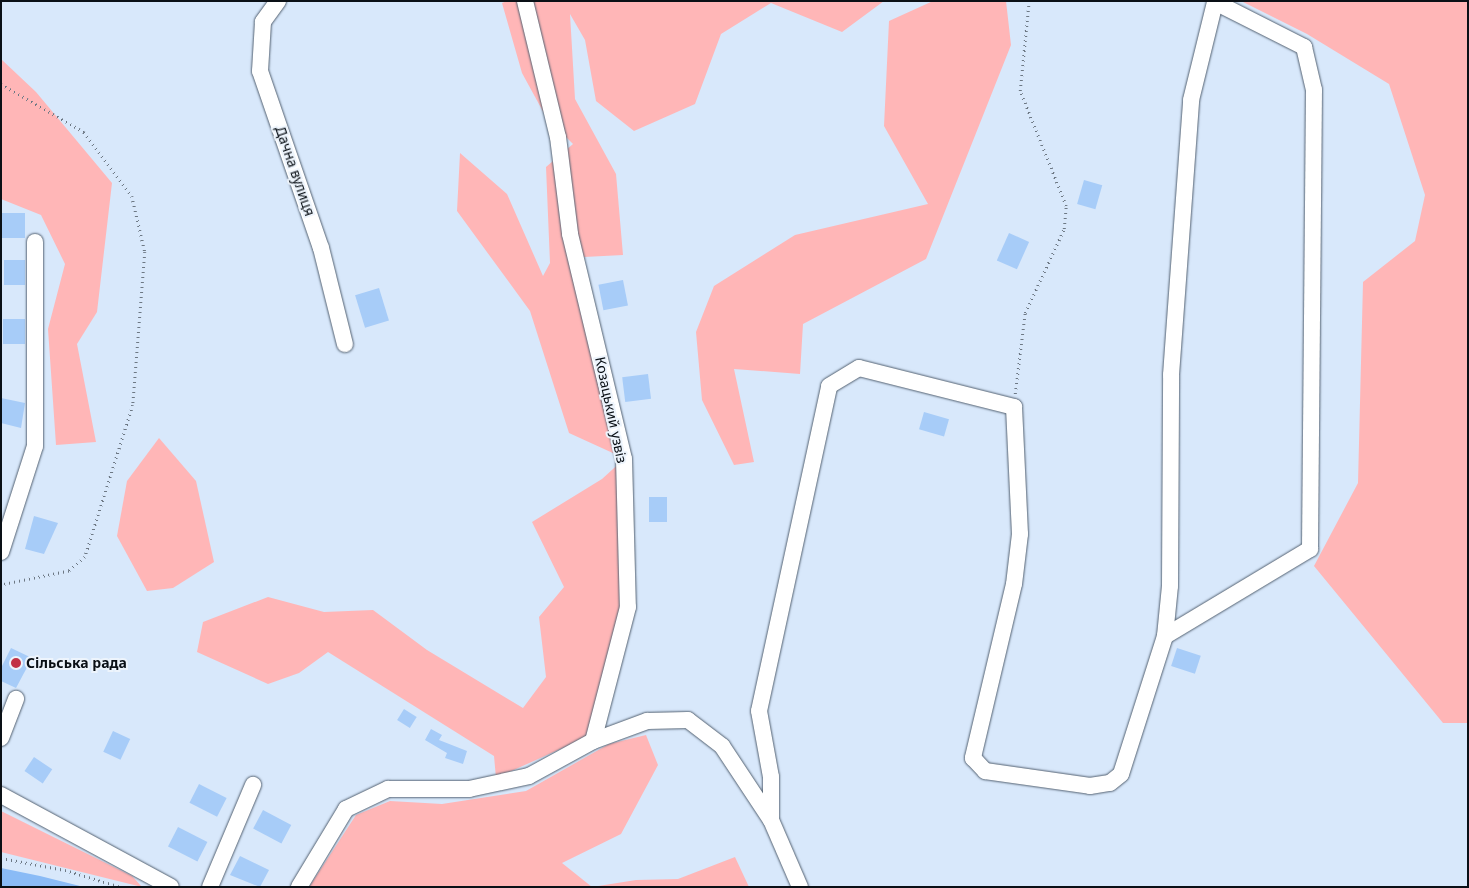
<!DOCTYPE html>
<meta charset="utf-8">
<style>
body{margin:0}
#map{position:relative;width:1469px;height:888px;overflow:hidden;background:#d8e8fb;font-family:"Noto Sans",sans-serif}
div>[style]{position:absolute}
.green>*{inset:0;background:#ffb6b7}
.water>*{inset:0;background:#8abbf6}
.building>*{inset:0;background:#a7ccf8;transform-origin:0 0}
.path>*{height:2.5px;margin-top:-1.25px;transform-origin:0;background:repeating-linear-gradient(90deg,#6d7884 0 1px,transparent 0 5px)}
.roads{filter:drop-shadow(0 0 1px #536171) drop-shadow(0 0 1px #536171)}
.minor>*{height:16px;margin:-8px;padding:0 8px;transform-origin:8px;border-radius:8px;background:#fff}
.dots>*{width:14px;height:14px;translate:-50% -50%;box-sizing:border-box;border:2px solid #edf4fc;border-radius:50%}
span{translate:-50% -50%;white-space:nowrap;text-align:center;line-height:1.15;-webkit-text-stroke:4px #edf4fc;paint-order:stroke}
.street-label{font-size:14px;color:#0a1016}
.poi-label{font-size:14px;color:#0a1016;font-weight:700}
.left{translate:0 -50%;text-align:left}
.frame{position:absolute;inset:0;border:2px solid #0a1016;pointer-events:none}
</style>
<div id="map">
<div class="green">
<div style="clip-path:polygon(507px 1px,884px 1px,842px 32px,771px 3px,721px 34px,695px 104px,634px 131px,596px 101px,585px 40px,570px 14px,575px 99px,616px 174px,623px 255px,584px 257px,595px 362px,615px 454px,569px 433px,530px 311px,457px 211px,460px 153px,507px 194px,543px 276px,550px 263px,546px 167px,573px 144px,546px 117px,522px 73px,502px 3px)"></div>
<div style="clip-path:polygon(933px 1px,1006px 1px,1011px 45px,926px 259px,803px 324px,800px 374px,734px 369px,754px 462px,734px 465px,702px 400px,696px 332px,714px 286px,795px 235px,928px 204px,884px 126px,889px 21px)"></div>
<div style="clip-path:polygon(1241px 1px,1468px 1px,1468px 723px,1443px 723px,1314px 566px,1358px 483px,1363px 282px,1415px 241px,1425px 195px,1389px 84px,1307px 34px)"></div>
<div style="clip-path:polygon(1px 59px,36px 92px,112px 183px,97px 312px,77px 344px,96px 442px,56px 445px,48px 329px,65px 264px,41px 215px,1px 199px)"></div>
<div style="clip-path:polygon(159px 438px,196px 481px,214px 562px,173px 588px,147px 591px,117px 536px,127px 481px)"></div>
<div style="clip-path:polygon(624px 459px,628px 607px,595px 731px,567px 746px,496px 778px,494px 756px,328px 652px,299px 673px,268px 684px,197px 652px,203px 622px,268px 597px,324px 612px,373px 610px,427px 650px,523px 708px,546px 677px,539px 617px,564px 587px,532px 522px,602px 479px)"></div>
<div style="clip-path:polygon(646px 735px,658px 765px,621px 834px,562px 863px,592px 887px,636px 880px,678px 879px,735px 857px,749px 887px,309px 887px,356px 815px,390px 801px,442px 804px,526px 791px,609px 744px)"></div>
<div style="clip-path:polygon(1px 811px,132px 876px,142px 887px,1px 852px)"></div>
</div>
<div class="water">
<div style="clip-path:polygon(1px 868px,40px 876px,84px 887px,1px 887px)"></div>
</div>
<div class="building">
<div style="left:1084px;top:180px;width:19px;height:25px;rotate:16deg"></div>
<div style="left:1px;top:213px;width:24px;height:25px"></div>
<div style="left:1009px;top:233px;width:22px;height:30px;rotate:24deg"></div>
<div style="left:4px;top:260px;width:21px;height:25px"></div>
<div style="left:623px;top:280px;width:26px;height:25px;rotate:79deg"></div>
<div style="left:379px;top:288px;width:34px;height:25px;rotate:73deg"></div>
<div style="left:3px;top:319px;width:22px;height:25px"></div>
<div style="left:648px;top:374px;width:25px;height:26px;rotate:83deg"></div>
<div style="clip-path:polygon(1px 398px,25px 403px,21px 428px,1px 423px)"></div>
<div style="left:924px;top:412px;width:26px;height:18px;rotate:16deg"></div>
<div style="left:649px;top:497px;width:18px;height:25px"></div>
<div style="clip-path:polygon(34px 516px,58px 523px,44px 554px,25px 549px)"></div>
<div style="clip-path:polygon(11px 648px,32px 658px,16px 688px,1px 681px,1px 668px)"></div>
<div style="left:1177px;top:648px;width:25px;height:19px;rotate:18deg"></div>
<div style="left:404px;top:709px;width:15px;height:13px;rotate:32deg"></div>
<div style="clip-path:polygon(431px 729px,442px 735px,439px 740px,467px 751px,463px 764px,445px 758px,447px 753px,425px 740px)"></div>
<div style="left:113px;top:731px;width:19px;height:23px;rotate:25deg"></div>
<div style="left:34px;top:757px;width:22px;height:17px;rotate:34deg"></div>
<div style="left:199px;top:784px;width:31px;height:21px;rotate:27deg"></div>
<div style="left:263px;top:810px;width:32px;height:21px;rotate:28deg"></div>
<div style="left:178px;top:827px;width:33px;height:22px;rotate:27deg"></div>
<div style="clip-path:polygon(240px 856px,269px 870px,260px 887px,230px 875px)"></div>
</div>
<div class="path">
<div style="left:1px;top:84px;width:96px;rotate:30deg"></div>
<div style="left:84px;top:132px;width:80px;rotate:53.1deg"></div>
<div style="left:132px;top:196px;width:57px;rotate:76.9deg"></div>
<div style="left:145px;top:252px;width:153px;rotate:94.5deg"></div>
<div style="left:133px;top:405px;width:159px;rotate:107.5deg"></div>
<div style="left:85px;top:557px;width:21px;rotate:139deg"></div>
<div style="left:69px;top:571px;width:69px;rotate:168.4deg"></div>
<div style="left:1015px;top:394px;width:82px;rotate:-83deg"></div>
<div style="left:1025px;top:313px;width:93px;rotate:-65.1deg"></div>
<div style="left:1064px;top:229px;width:23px;rotate:-85deg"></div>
<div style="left:1066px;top:206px;width:124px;rotate:-111.8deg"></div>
<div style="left:1020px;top:91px;width:90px;rotate:-84.3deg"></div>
<div style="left:1px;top:858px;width:65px;rotate:10.6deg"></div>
<div style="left:65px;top:870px;width:59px;rotate:16.9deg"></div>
</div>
<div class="roads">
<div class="minor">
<div style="left:278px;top:1px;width:26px;rotate:126deg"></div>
<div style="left:263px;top:22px;width:49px;rotate:93.5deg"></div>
<div style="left:260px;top:71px;width:187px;rotate:71deg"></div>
<div style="left:321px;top:248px;width:99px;rotate:76deg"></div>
<div style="left:525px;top:1px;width:140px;rotate:76.4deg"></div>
<div style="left:558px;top:137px;width:98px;rotate:82.9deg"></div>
<div style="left:570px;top:234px;width:231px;rotate:76.5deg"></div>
<div style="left:624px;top:459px;width:148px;rotate:88.5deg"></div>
<div style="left:628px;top:607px;width:138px;rotate:104.6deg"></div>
<div style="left:1px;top:552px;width:111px;rotate:-72.2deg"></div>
<div style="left:35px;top:446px;width:204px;rotate:-90deg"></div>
<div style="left:1px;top:738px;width:42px;rotate:-69deg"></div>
<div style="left:1px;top:795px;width:193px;rotate:28.4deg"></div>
<div style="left:771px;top:820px;width:43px;rotate:-90deg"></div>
<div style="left:771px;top:777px;width:67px;rotate:-100.3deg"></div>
<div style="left:759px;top:711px;width:332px;rotate:-77.8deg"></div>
<div style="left:829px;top:386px;width:35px;rotate:-31deg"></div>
<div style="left:859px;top:368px;width:160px;rotate:14.1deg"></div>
<div style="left:1014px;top:407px;width:127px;rotate:87.3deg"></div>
<div style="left:1020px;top:534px;width:50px;rotate:96.8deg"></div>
<div style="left:1014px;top:584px;width:179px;rotate:103.3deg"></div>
<div style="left:973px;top:758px;width:18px;rotate:47deg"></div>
<div style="left:985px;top:771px;width:106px;rotate:8.1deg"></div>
<div style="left:1090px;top:786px;width:20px;rotate:-9deg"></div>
<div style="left:1110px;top:783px;width:14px;rotate:-39deg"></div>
<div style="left:1121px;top:774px;width:145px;rotate:-72.3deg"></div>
<div style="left:1165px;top:636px;width:50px;rotate:-84.3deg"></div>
<div style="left:1170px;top:586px;width:211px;rotate:-89.7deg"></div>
<div style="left:1171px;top:375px;width:276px;rotate:-85.8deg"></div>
<div style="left:1191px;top:100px;width:101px;rotate:-76.2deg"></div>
<div style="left:1215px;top:2px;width:100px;rotate:26.8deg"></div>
<div style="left:1304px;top:47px;width:44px;rotate:76.9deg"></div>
<div style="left:1314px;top:90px;width:459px;rotate:90.5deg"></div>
<div style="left:1310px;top:549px;width:169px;rotate:149deg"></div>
<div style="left:210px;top:887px;width:111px;rotate:-67.1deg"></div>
<div style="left:299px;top:887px;width:91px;rotate:-58.9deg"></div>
<div style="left:346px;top:809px;width:47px;rotate:-25.5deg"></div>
<div style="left:388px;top:789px;width:81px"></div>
<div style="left:469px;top:789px;width:61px;rotate:-12.2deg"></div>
<div style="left:529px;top:776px;width:73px;rotate:-28.7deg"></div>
<div style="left:593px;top:741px;width:58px;rotate:-20.3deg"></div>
<div style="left:647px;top:721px;width:41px;rotate:-1.4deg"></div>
<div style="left:688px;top:720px;width:43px;rotate:37.4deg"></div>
<div style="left:722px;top:746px;width:89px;rotate:56.5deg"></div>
<div style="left:771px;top:820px;width:73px;rotate:66.6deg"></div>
</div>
</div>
<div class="dots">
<div style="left:16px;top:663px;background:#c23246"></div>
</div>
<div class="street-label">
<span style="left:295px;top:171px;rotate:71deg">Дачна вулиця</span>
<span style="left:611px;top:410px;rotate:78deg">Козацький узвіз</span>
</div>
<div class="poi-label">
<span class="left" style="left:26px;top:663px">Сільська рада</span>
</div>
<div class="frame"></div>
</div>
